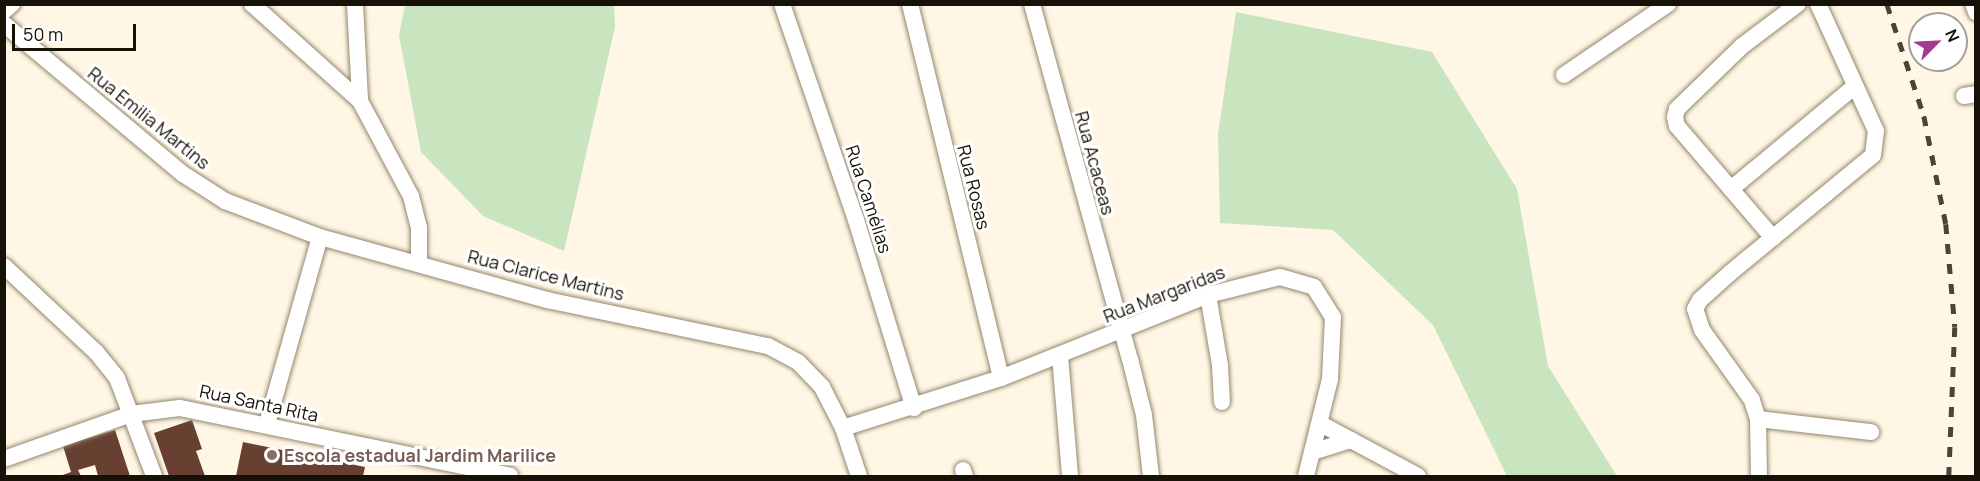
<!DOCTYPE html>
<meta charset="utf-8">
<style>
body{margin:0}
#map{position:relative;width:1980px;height:481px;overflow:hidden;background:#fff6e5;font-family:Manrope,sans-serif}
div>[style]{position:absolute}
.green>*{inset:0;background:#c8e5c0}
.building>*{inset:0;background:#684031}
.roads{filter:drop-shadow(0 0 2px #94866c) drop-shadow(0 0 2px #94866c)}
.street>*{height:16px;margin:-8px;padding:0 8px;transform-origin:8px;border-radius:8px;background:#fff}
.rail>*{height:4.5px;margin-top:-2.25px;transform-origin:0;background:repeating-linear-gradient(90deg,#4a4439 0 10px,transparent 0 20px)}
.dots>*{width:16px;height:16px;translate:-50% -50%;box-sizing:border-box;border:3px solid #fff;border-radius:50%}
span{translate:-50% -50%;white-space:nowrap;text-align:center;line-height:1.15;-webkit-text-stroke:6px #fff;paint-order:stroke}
.street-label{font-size:18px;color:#171208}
.education-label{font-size:18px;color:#785e54;font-weight:700}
.left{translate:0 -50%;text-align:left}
.frame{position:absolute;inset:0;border:6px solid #171208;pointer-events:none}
.north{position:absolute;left:1908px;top:12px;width:60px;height:60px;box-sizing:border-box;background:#fff;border:2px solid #a2a09c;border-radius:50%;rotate:66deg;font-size:16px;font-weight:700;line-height:24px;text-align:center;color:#171208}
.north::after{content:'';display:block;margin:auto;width:21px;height:27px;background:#a73896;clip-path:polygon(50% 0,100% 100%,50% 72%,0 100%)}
.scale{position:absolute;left:12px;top:24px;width:124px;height:27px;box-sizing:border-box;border:3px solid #171208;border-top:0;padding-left:8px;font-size:18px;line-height:21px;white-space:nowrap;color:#171208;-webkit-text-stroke:4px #fff;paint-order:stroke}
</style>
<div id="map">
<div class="green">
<div style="clip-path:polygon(405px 5px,614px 5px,615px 27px,564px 251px,483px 216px,421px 152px,399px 35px)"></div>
<div style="clip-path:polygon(1236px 12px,1432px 52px,1517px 189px,1548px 366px,1617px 476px,1507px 476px,1433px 325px,1333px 230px,1220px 223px,1218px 134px)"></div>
</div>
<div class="building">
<div style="clip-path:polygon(192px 420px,202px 449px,196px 451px,205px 476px,169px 476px,154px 433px)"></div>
<div style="clip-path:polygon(115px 430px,130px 476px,98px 476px,95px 465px,78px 470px,81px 476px,60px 476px,71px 472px,63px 446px)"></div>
<div style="clip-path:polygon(243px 442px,365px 467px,363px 476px,236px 476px)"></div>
</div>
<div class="roads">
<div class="street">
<div style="left:252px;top:4px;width:145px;rotate:41.9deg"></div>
<div style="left:355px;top:4px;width:97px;rotate:87deg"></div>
<div style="left:360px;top:101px;width:108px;rotate:61.8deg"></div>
<div style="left:411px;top:196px;width:32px;rotate:76deg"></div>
<div style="left:419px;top:227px;width:36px;rotate:90deg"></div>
<div style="left:782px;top:4px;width:228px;rotate:71.1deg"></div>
<div style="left:856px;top:220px;width:197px;rotate:72.9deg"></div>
<div style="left:910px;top:4px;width:385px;rotate:76.3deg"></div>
<div style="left:1032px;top:4px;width:368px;rotate:74.6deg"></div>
<div style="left:1130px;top:359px;width:58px;rotate:76deg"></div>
<div style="left:1144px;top:415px;width:61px;rotate:83.5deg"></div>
<div style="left:1973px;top:4px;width:9px;rotate:69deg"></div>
<div style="left:4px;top:11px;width:11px;rotate:-41deg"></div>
<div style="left:4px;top:24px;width:234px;rotate:40deg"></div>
<div style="left:183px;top:174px;width:50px;rotate:32.7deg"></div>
<div style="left:225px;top:201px;width:102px;rotate:20.8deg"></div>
<div style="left:320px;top:237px;width:236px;rotate:15.5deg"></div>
<div style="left:547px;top:300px;width:226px;rotate:11.8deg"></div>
<div style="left:768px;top:346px;width:34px;rotate:28deg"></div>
<div style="left:798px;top:362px;width:35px;rotate:46deg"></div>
<div style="left:822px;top:387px;width:46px;rotate:62.9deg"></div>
<div style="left:843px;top:428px;width:51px;rotate:71.6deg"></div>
<div style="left:1564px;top:75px;width:126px;rotate:-34.3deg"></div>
<div style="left:1964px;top:96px;width:12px;rotate:-9deg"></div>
<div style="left:1731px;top:189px;width:161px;rotate:-39.7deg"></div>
<div style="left:1773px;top:238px;width:148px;rotate:-130.6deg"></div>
<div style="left:1677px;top:126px;width:9px;rotate:-103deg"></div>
<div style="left:1675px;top:117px;width:8px;rotate:-76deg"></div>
<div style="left:1677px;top:109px;width:91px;rotate:-44.1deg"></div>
<div style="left:1742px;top:46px;width:70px;rotate:-36.9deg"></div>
<div style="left:4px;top:266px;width:126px;rotate:43.1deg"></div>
<div style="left:96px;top:352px;width:33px;rotate:51deg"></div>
<div style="left:117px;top:378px;width:105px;rotate:69.3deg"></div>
<div style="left:1208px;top:295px;width:71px;rotate:80.3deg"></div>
<div style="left:1220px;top:365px;width:37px;rotate:87deg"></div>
<div style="left:1060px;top:356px;width:120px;rotate:85.2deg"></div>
<div style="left:1758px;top:419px;width:114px;rotate:6.6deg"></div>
<div style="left:267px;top:424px;width:194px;rotate:-74.2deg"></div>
<div style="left:1321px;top:424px;width:110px;rotate:28.2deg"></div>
<div style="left:843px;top:428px;width:166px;rotate:-17.6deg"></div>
<div style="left:1001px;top:378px;width:223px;rotate:-21.8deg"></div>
<div style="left:1208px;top:295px;width:74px;rotate:-14deg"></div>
<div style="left:1280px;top:277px;width:35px;rotate:16deg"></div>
<div style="left:1314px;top:287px;width:36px;rotate:58deg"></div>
<div style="left:1333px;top:317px;width:62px;rotate:92.8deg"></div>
<div style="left:1330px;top:379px;width:100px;rotate:103.9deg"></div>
<div style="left:1312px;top:452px;width:41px;rotate:-17.1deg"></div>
<div style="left:4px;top:459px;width:135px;rotate:-19.5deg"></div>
<div style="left:131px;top:414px;width:49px;rotate:-7deg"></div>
<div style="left:180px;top:408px;width:337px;rotate:11.6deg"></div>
<div style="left:963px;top:470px;width:6px;rotate:72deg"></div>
<div style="left:1759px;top:476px;width:57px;rotate:-91deg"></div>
<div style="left:1758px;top:419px;width:20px;rotate:-108deg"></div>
<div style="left:1752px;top:400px;width:86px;rotate:-125.5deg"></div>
<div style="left:1702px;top:330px;width:22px;rotate:-108deg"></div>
<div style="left:1695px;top:309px;width:10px;rotate:-61deg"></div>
<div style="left:1700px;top:300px;width:40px;rotate:-42deg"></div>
<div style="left:1730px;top:273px;width:185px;rotate:-39.5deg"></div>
<div style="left:1873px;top:155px;width:24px;rotate:-83deg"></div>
<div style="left:1876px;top:131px;width:140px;rotate:-114.5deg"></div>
</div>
</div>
<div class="rail">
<div style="left:1887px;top:4px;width:118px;rotate:71.7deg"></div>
<div style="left:1924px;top:116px;width:110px;rotate:78.5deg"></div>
<div style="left:1946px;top:224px;width:103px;rotate:85deg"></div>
<div style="left:1955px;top:327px;width:149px;rotate:92.3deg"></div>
</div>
<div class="dots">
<div style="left:272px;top:455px;background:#8d6e63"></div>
</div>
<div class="street-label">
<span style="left:149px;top:118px;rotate:39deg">Rua Emilia Martins</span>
<span style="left:1095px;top:163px;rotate:75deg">Rua Acaceas</span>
<span style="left:974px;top:187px;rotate:76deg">Rua Rosas</span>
<span style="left:869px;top:199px;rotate:72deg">Rua Camélias</span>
<span style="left:546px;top:275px;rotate:14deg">Rua Clarice Martins</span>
<span style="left:1164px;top:294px;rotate:-21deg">Rua Margaridas</span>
<span style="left:259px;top:403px;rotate:12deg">Rua Santa Rita</span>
</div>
<div class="education-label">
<span class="left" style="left:284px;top:455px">Escola estadual Jardim Marilice</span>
</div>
<div class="frame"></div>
<div class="north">N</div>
<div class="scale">50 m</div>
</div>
